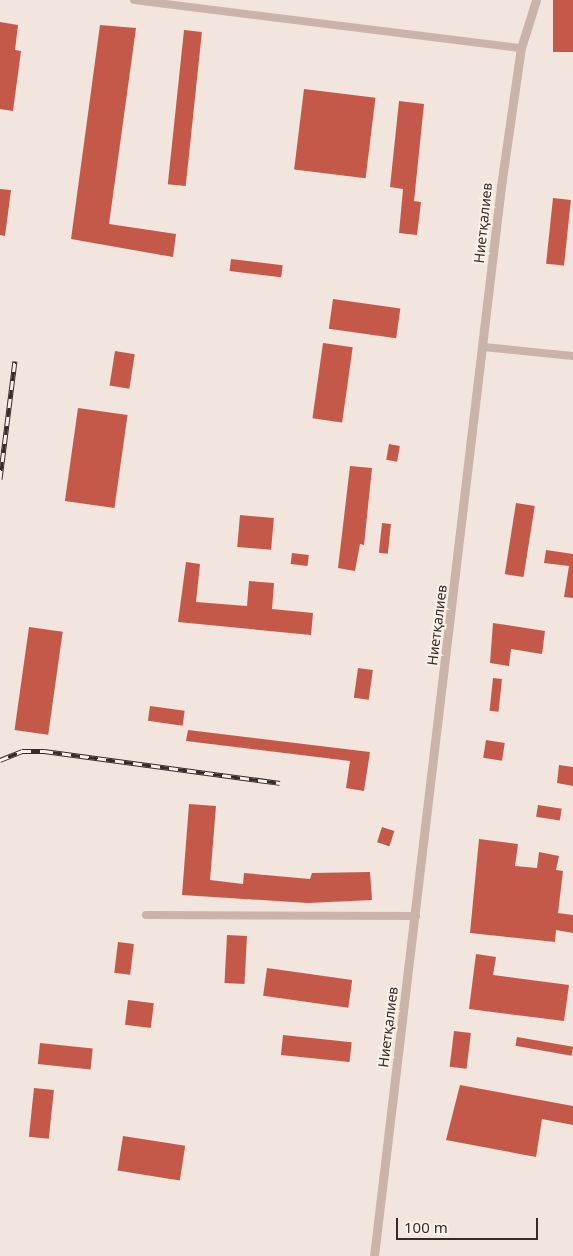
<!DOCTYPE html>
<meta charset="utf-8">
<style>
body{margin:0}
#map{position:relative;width:573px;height:1256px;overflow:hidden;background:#f2e5dd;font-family:"Noto Sans",sans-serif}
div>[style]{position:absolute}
.building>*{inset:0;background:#c45949;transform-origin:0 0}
.minor>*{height:8px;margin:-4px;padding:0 4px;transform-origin:4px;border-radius:4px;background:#cab4a9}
.tertiary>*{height:9px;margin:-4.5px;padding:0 4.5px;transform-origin:4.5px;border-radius:4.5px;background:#cab4a9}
.rail>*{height:5px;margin-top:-2.5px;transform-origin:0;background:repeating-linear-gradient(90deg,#f9f0e9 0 9px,#372b29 0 18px);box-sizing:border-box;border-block:1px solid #372b29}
span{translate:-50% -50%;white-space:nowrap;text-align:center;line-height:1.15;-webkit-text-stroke:4px #f9f0e9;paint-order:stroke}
.street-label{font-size:14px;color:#372b29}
.scale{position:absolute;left:396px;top:1218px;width:142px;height:22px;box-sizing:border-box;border:2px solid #372b29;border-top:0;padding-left:6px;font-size:15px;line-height:18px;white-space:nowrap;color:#372b29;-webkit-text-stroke:4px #f9f0e9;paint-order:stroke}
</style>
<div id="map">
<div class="building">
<div style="left:553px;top:0;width:20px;height:52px"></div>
<div style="clip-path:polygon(0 22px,18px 25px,15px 50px,21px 51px,13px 111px,0 109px)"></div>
<div style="clip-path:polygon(100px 25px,136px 28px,109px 224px,176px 234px,173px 257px,71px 239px)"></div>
<div style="left:184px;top:30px;width:18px;height:155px;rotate:6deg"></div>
<div style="left:304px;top:89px;width:72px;height:81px;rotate:7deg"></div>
<div style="clip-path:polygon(399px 101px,424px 104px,414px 201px,421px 202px,417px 235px,399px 233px,403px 189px,390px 187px)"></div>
<div style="clip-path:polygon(0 189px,11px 190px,5px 236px,0 235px)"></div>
<div style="left:553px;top:198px;width:18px;height:66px;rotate:6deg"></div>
<div style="left:231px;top:259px;width:52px;height:12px;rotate:7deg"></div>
<div style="left:333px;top:299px;width:68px;height:30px;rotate:8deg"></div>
<div style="left:323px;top:343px;width:30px;height:76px;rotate:8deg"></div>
<div style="left:115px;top:351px;width:20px;height:35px;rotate:9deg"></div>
<div style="left:78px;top:408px;width:50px;height:94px;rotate:8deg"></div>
<div style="left:389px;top:444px;width:11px;height:16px;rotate:10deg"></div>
<div style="clip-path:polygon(350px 466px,372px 468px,364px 545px,360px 544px,355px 571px,338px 568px)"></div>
<div style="left:516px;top:503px;width:19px;height:72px;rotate:9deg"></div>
<div style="left:240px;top:515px;width:34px;height:32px;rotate:5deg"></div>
<div style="left:382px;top:523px;width:9px;height:30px;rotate:6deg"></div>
<div style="clip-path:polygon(546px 550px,573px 554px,573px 598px,564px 597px,569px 566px,544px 563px)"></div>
<div style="left:292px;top:553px;width:17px;height:11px;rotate:7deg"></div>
<div style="clip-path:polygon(186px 562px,200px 564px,196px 602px,247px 606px,249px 581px,274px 583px,272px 609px,313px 613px,311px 635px,178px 622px)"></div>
<div style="clip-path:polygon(493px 623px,545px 631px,542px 654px,511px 649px,509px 666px,490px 663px)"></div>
<div style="left:29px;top:627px;width:34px;height:104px;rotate:8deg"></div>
<div style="left:358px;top:668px;width:15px;height:30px;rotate:8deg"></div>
<div style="left:493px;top:678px;width:9px;height:33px;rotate:6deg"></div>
<div style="left:150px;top:706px;width:35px;height:15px;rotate:8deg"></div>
<div style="clip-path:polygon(188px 730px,370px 752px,364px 791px,346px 788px,350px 761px,186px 741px)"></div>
<div style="left:486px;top:740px;width:19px;height:18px;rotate:9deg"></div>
<div style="clip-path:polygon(559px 765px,573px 767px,573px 786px,557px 783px)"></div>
<div style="clip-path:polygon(189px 804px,216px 806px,210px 880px,243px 884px,244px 873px,310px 879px,312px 873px,370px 872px,372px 900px,308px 903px,182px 895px)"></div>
<div style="left:538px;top:805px;width:24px;height:12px;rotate:9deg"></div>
<div style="left:382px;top:827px;width:13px;height:16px;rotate:18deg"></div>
<div style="clip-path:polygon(479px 839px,518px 844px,515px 866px,537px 868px,539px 852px,559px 856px,556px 870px,563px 871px,558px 913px,573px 915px,573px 933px,556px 930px,555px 942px,470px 933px)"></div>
<div style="left:227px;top:935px;width:20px;height:48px;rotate:3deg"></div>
<div style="left:118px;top:942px;width:16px;height:31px;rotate:7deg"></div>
<div style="clip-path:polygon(476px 954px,496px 957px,493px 975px,569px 985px,564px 1021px,469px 1009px)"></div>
<div style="left:267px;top:968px;width:86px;height:28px;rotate:8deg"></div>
<div style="left:128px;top:1000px;width:26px;height:25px;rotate:7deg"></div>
<div style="left:454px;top:1031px;width:17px;height:36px;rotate:7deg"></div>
<div style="left:283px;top:1035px;width:69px;height:20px;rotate:6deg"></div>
<div style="left:517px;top:1037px;width:57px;height:9px;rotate:10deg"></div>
<div style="left:40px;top:1043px;width:53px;height:21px;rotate:6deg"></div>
<div style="clip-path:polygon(460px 1085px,573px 1106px,573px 1125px,542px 1119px,536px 1157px,446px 1140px)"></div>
<div style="left:34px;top:1088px;width:20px;height:49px;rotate:6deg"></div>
<div style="left:123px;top:1136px;width:63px;height:35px;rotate:9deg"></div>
</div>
<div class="minor">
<div style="left:134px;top:0;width:390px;rotate:7.1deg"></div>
<div style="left:484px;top:347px;width:89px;rotate:5.8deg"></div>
<div style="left:146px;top:915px;width:270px;rotate:0.2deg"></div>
</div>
<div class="tertiary">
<div style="left:374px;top:1256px;width:1078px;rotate:-83.23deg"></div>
<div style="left:501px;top:186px;width:139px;rotate:-81.8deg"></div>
<div style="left:521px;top:48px;width:50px;rotate:-72.6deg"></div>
</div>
<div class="rail">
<div style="left:0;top:479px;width:119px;rotate:-82.8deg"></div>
<div style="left:0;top:760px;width:24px;rotate:-22deg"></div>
<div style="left:22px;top:751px;width:22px"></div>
<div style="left:44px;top:751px;width:238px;rotate:7.7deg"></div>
</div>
<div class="street-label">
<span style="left:483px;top:223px;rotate:-84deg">Ниетқалиев</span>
<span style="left:437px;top:625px;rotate:-83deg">Ниетқалиев</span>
<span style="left:388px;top:1027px;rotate:-83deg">Ниетқалиев</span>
</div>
<div class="scale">100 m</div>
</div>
